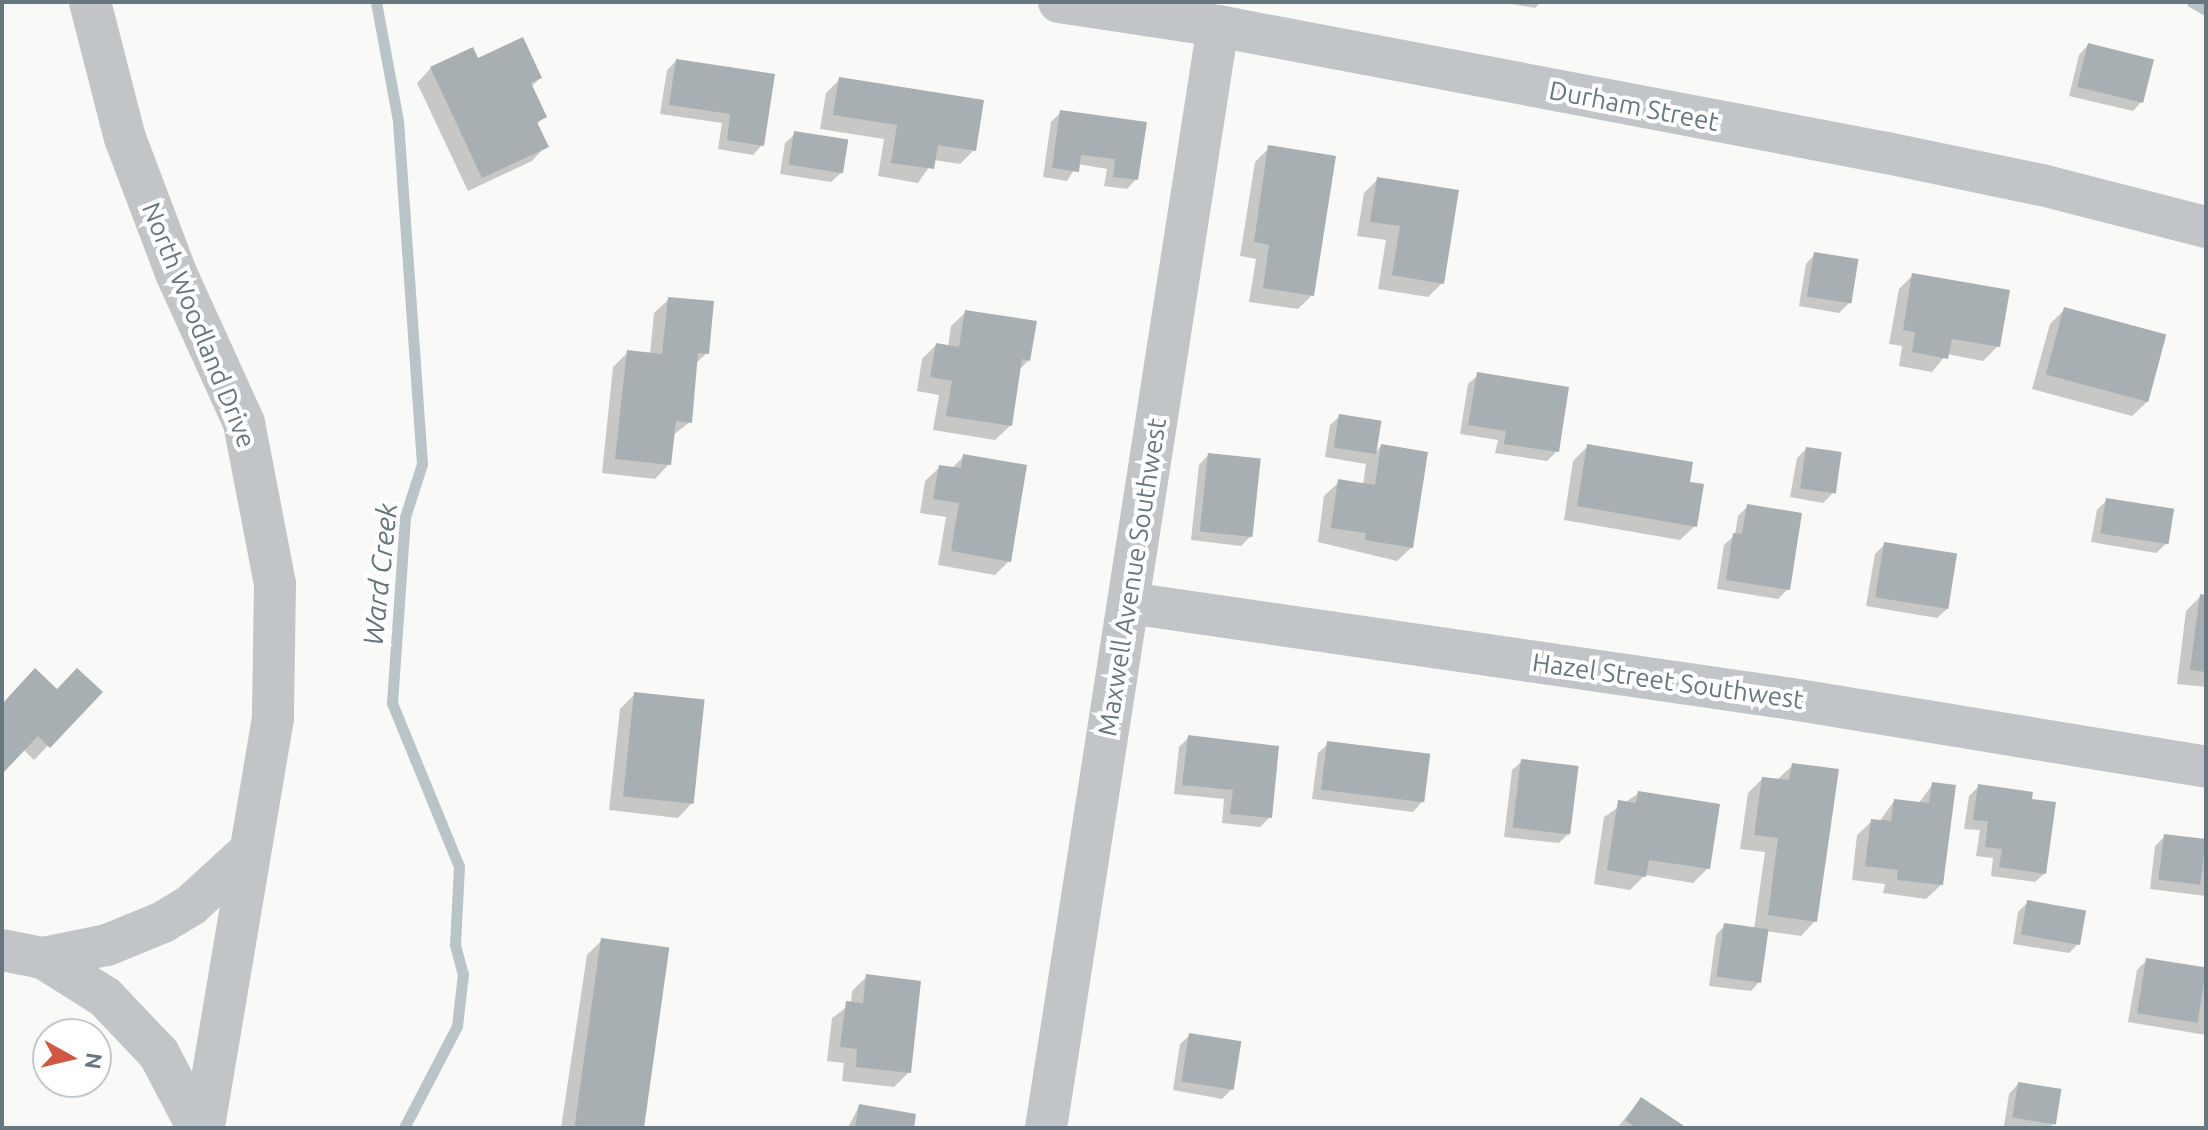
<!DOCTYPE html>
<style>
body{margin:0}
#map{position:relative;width:2208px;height:1130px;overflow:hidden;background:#f9f9f7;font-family:Ubuntu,sans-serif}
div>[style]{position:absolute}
.shadow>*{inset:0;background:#0003}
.stream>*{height:11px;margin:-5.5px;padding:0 5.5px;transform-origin:5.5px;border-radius:5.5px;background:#b8c4c7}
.building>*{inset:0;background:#a7afb3;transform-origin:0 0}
.street>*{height:42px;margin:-21px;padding:0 21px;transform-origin:21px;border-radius:21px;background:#c1c5c8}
span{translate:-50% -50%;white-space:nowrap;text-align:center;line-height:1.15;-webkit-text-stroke:8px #fff;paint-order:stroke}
.street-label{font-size:26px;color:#67777f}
.water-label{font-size:28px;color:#627579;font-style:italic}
.frame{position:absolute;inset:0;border:4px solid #67777f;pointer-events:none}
.north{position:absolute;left:32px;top:1018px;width:80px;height:80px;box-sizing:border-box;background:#fff;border:2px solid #c2c9cc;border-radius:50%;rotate:98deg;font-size:22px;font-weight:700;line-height:32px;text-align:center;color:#67777f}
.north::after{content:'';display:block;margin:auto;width:28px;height:36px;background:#d15740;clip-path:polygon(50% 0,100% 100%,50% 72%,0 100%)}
</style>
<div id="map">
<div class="shadow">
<div style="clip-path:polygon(1500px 2px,1541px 2px,1535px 8px)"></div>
<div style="clip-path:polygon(2088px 45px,2142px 101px,2133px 111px,2069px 96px,2079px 55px)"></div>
<div style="clip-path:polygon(477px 61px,540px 78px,531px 87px,544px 117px,536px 125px,546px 146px,532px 161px,468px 191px,417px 83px,431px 68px)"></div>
<div style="clip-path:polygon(676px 61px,762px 145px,753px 155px,718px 149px,722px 123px,660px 114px,667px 70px)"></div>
<div style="clip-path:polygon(840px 79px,974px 150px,960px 164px,934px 160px,918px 183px,878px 176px,884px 139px,820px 129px,826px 93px)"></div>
<div style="clip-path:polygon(1061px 112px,1144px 124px,1136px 179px,1127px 189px,1104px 186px,1107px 169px,1078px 164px,1067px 181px,1043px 177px,1051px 122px)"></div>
<div style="clip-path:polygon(795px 134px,841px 173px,831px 182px,780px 174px,785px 143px)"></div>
<div style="clip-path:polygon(1269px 148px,1312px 295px,1298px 309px,1249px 302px,1256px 259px,1240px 256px,1255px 162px)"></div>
<div style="clip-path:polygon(1378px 179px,1442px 283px,1428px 297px,1378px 289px,1386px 240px,1357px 236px,1364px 193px)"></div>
<div style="clip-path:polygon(1815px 254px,1849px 303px,1839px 313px,1799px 306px,1806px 264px)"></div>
<div style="clip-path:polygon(1913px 275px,1998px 346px,1983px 361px,1947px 354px,1932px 372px,1899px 366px,1902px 346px,1889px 344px,1899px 289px)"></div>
<div style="clip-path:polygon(669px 299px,707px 353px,695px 364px,690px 422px,672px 436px,669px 464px,655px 479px,602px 473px,613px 367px,628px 352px,650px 355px,654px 313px)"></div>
<div style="clip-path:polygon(2064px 310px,2147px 402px,2132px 416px,2032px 389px,2050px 324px)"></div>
<div style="clip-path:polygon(966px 312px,1029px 360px,1019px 370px,1010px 426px,995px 440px,933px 430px,939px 395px,917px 391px,922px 359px,936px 345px,948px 347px,951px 326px)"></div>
<div style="clip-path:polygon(1478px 375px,1557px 451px,1547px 461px,1495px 453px,1498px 440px,1460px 434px,1468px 384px)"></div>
<div style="clip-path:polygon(1340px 416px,1374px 454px,1381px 446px,1412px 547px,1397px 561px,1318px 542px,1324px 496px,1339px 482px,1363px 485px,1366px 464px,1325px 457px,1330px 425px)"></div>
<div style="clip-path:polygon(1588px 446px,1688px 483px,1695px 526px,1680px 540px,1564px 520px,1573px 461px)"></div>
<div style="clip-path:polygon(1806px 449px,1833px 493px,1823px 503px,1790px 497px,1797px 458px)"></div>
<div style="clip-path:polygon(1208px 455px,1251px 536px,1241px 546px,1191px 540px,1199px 465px)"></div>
<div style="clip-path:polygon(964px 456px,1009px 561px,995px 575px,938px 565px,946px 517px,920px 513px,925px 481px,940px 467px,951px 469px)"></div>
<div style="clip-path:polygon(2107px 500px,2166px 544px,2156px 553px,2091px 542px,2097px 510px)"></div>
<div style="clip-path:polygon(1748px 506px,1788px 589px,1778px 599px,1717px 589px,1724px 545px,1735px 535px,1738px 516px)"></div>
<div style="clip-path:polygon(1885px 544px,1947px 609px,1937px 618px,1866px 606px,1875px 554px)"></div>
<div style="clip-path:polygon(2200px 597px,2206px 597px,2206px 687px,2177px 684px,2186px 611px)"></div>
<div style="clip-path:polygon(57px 692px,100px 692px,34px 760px,23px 749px,2px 771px,2px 706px)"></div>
<div style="clip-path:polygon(635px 694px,692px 803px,678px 818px,609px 810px,620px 709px)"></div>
<div style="clip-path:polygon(1189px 737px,1270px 817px,1260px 827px,1222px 823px,1224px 799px,1174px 794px,1179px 747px)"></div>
<div style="clip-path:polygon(1328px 744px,1422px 802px,1413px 812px,1312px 799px,1318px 753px)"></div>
<div style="clip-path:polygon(1522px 761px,1569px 833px,1559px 843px,1504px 837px,1512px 770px)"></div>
<div style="clip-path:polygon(1793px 765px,1815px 921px,1801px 936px,1766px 931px,1760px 981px,1751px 991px,1709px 986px,1716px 935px,1725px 925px,1754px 929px,1765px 852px,1740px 849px,1748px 793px,1762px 779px,1778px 779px)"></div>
<div style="clip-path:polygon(1933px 784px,1941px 885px,1926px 899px,1883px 893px,1885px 884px,1852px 880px,1857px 835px,1872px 821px,1879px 822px,1894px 801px,1918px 804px)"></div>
<div style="clip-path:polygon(1979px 786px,2030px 801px,2045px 873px,2035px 882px,1991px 876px,1993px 858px,1976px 856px,1980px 830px,1964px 829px,1969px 796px)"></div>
<div style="clip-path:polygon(1639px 793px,1708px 868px,1693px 883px,1645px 875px,1630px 890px,1594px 884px,1604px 817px)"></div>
<div style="clip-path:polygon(2165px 836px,2206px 841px,2206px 896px,2150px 889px,2155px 846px)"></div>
<div style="clip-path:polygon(2028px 902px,2079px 943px,2069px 953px,2013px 944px,2018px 912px)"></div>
<div style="clip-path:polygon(602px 940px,666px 950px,639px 1128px,561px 1128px,587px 955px)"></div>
<div style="clip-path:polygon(2146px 961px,2206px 970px,2206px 1035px,2128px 1022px,2137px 970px)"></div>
<div style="clip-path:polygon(867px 976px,909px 1072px,894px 1087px,842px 1081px,844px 1063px,827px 1061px,832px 1018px,851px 1004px,852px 991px)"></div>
<div style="clip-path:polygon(1190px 1035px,1232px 1089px,1222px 1099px,1173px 1090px,1180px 1044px)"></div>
<div style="clip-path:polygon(2018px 1084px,2054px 1123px,2049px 1128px,2004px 1126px,2009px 1094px)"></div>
<div style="clip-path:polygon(1641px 1099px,1684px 1128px,1617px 1128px)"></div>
<div style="clip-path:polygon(859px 1106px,912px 1128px,848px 1128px)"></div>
</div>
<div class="stream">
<div style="left:376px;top:2px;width:121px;rotate:79.5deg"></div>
<div style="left:398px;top:121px;width:344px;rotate:86deg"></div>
<div style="left:422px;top:464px;width:56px;rotate:107.8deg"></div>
<div style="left:405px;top:517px;width:186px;rotate:94deg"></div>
<div style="left:392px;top:703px;width:176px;rotate:67.7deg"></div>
<div style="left:459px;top:866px;width:79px;rotate:92.9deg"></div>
<div style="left:455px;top:945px;width:30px;rotate:75deg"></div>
<div style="left:463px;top:974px;width:52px;rotate:96.6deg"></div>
<div style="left:457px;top:1026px;width:115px;rotate:117.5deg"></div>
<div style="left:2192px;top:2px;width:16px;rotate:30deg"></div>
</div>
<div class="building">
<div style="clip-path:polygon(523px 37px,542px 78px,531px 83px,547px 117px,537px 122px,549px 147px,482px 178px,430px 67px,473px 47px,478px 58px)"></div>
<div style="left:2088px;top:43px;width:68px;height:45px;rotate:14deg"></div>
<div style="clip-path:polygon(676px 59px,775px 74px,764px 146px,727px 140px,730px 114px,669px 105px)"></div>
<div style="clip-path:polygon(839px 77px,984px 100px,976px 151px,938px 145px,934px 169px,891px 163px,897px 125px,833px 115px)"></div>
<div style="clip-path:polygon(1060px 110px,1147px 122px,1138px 180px,1113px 177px,1115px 159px,1081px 155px,1079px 172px,1052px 168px)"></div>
<div style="left:794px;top:131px;width:55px;height:34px;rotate:9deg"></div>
<div style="clip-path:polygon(1268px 145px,1336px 156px,1314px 296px,1263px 288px,1269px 245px,1254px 242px)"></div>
<div style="clip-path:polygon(1377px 177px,1459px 190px,1444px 284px,1392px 275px,1400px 226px,1370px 222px)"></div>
<div style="left:1814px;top:252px;width:45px;height:45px;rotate:9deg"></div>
<div style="clip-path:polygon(1912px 273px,2010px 290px,2000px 347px,1952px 339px,1948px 359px,1912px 352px,1915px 332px,1903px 330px)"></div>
<div style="clip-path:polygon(668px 297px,714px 301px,709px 354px,698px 353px,692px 423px,676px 421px,671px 465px,615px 459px,627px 350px,662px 354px)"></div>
<div style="left:2064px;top:307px;width:106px;height:70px;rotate:15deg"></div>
<div style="clip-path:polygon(965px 310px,1037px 321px,1030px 361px,1022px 359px,1012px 426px,946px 416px,952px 381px,930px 377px,936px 343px,959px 347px)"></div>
<div style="clip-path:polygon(1477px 372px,1569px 387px,1559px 452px,1504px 444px,1506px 431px,1468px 425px)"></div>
<div style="left:1339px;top:414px;width:43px;height:34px;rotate:9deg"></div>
<div style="clip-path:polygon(1381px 444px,1428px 452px,1413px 548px,1365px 540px,1366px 533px,1331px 528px,1338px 479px,1375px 485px)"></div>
<div style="clip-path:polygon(1587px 444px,1693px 462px,1690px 482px,1704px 484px,1697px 527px,1577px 506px)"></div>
<div style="left:1806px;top:447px;width:36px;height:42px;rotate:8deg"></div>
<div style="left:1208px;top:453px;width:53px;height:79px;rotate:6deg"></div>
<div style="clip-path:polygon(963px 454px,1027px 465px,1011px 562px,951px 551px,959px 503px,933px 499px,939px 465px,961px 468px)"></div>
<div style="left:2106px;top:498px;width:69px;height:36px;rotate:9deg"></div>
<div style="clip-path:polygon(1747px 504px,1802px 513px,1790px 590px,1726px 580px,1733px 533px,1742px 534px)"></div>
<div style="left:1884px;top:542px;width:74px;height:56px;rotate:9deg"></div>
<div style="clip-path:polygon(2200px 594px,2206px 595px,2206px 672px,2190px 670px)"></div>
<div style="clip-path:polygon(35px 668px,57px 689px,77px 668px,103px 692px,50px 748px,38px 736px,2px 774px,2px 704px)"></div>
<div style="left:634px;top:692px;width:71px;height:105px;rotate:6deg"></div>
<div style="clip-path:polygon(1188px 735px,1279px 746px,1272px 818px,1230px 814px,1233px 790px,1182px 785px)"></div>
<div style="left:1327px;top:741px;width:104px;height:49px;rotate:7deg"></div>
<div style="left:1521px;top:759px;width:58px;height:69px;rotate:7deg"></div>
<div style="clip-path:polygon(1792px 763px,1839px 769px,1817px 922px,1768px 915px,1778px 838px,1754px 835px,1762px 777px,1789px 780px)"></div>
<div style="clip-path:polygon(1932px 782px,1956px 785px,1943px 885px,1897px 880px,1898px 870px,1865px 866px,1871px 819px,1891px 821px,1894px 799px,1929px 803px)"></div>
<div style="clip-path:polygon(1978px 784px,2033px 792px,2032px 799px,2056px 802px,2046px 874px,1999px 867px,2002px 849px,1985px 847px,1988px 821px,1973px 820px)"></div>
<div style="clip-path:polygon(1638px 791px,1720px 804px,1710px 869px,1649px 860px,1646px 877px,1607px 870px,1618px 800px,1636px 803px)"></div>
<div style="left:2164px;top:834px;width:42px;height:46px;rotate:7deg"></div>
<div style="left:2027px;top:900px;width:60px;height:35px;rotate:10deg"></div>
<div style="left:1724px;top:923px;width:45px;height:54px;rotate:8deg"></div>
<div style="left:601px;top:938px;width:69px;height:189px;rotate:8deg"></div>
<div style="left:2146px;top:958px;width:61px;height:56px;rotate:9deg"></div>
<div style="clip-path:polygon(866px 974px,921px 981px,911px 1073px,856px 1067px,857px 1049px,840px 1047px,846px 1001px,863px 1003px)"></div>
<div style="left:1189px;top:1033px;width:53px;height:49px;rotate:9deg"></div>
<div style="left:2018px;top:1082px;width:44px;height:36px;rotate:9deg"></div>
<div style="clip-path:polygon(1641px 1097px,1687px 1128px,1637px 1128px,1625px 1120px)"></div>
<div style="clip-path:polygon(859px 1104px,916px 1114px,914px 1128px,855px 1128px)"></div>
</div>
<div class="street">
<div style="left:90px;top:2px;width:140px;rotate:75.6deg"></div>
<div style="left:125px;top:138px;width:144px;rotate:69.3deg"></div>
<div style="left:176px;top:273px;width:165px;rotate:65.6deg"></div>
<div style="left:244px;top:423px;width:164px;rotate:79.1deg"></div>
<div style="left:275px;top:584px;width:134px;rotate:90.9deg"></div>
<div style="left:273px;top:718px;width:416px;rotate:99.6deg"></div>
<div style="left:1059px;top:2px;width:161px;rotate:8.6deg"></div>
<div style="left:1218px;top:26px;width:681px;rotate:10.75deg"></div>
<div style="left:1887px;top:153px;width:158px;rotate:11.7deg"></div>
<div style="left:2042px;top:185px;width:169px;rotate:14.4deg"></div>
<div style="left:1129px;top:603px;width:670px;rotate:8.24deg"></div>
<div style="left:1792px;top:699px;width:420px;rotate:9.3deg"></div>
<div style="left:2px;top:950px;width:42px;rotate:11deg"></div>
<div style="left:43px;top:958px;width:73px;rotate:32.2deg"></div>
<div style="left:105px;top:997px;width:79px;rotate:46.5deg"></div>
<div style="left:159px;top:1054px;width:84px;rotate:62.2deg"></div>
<div style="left:43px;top:958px;width:65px;rotate:-11.5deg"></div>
<div style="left:107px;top:945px;width:61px;rotate:-22.3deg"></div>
<div style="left:163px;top:922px;width:33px;rotate:-31deg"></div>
<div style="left:191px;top:905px;width:80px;rotate:-42.5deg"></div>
<div style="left:1046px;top:1128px;width:1115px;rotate:-81.13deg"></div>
</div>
<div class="street-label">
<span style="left:1634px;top:106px;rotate:11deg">Durham Street</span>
<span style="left:199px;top:325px;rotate:68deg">North Woodland Drive</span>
<span style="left:1132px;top:577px;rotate:-81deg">Maxwell Avenue Southwest</span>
<span style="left:1668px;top:681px;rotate:8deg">Hazel Street Southwest</span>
</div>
<div class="water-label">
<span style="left:380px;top:574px;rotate:-84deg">Ward Creek</span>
</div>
<div class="frame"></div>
<div class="north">N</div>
</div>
